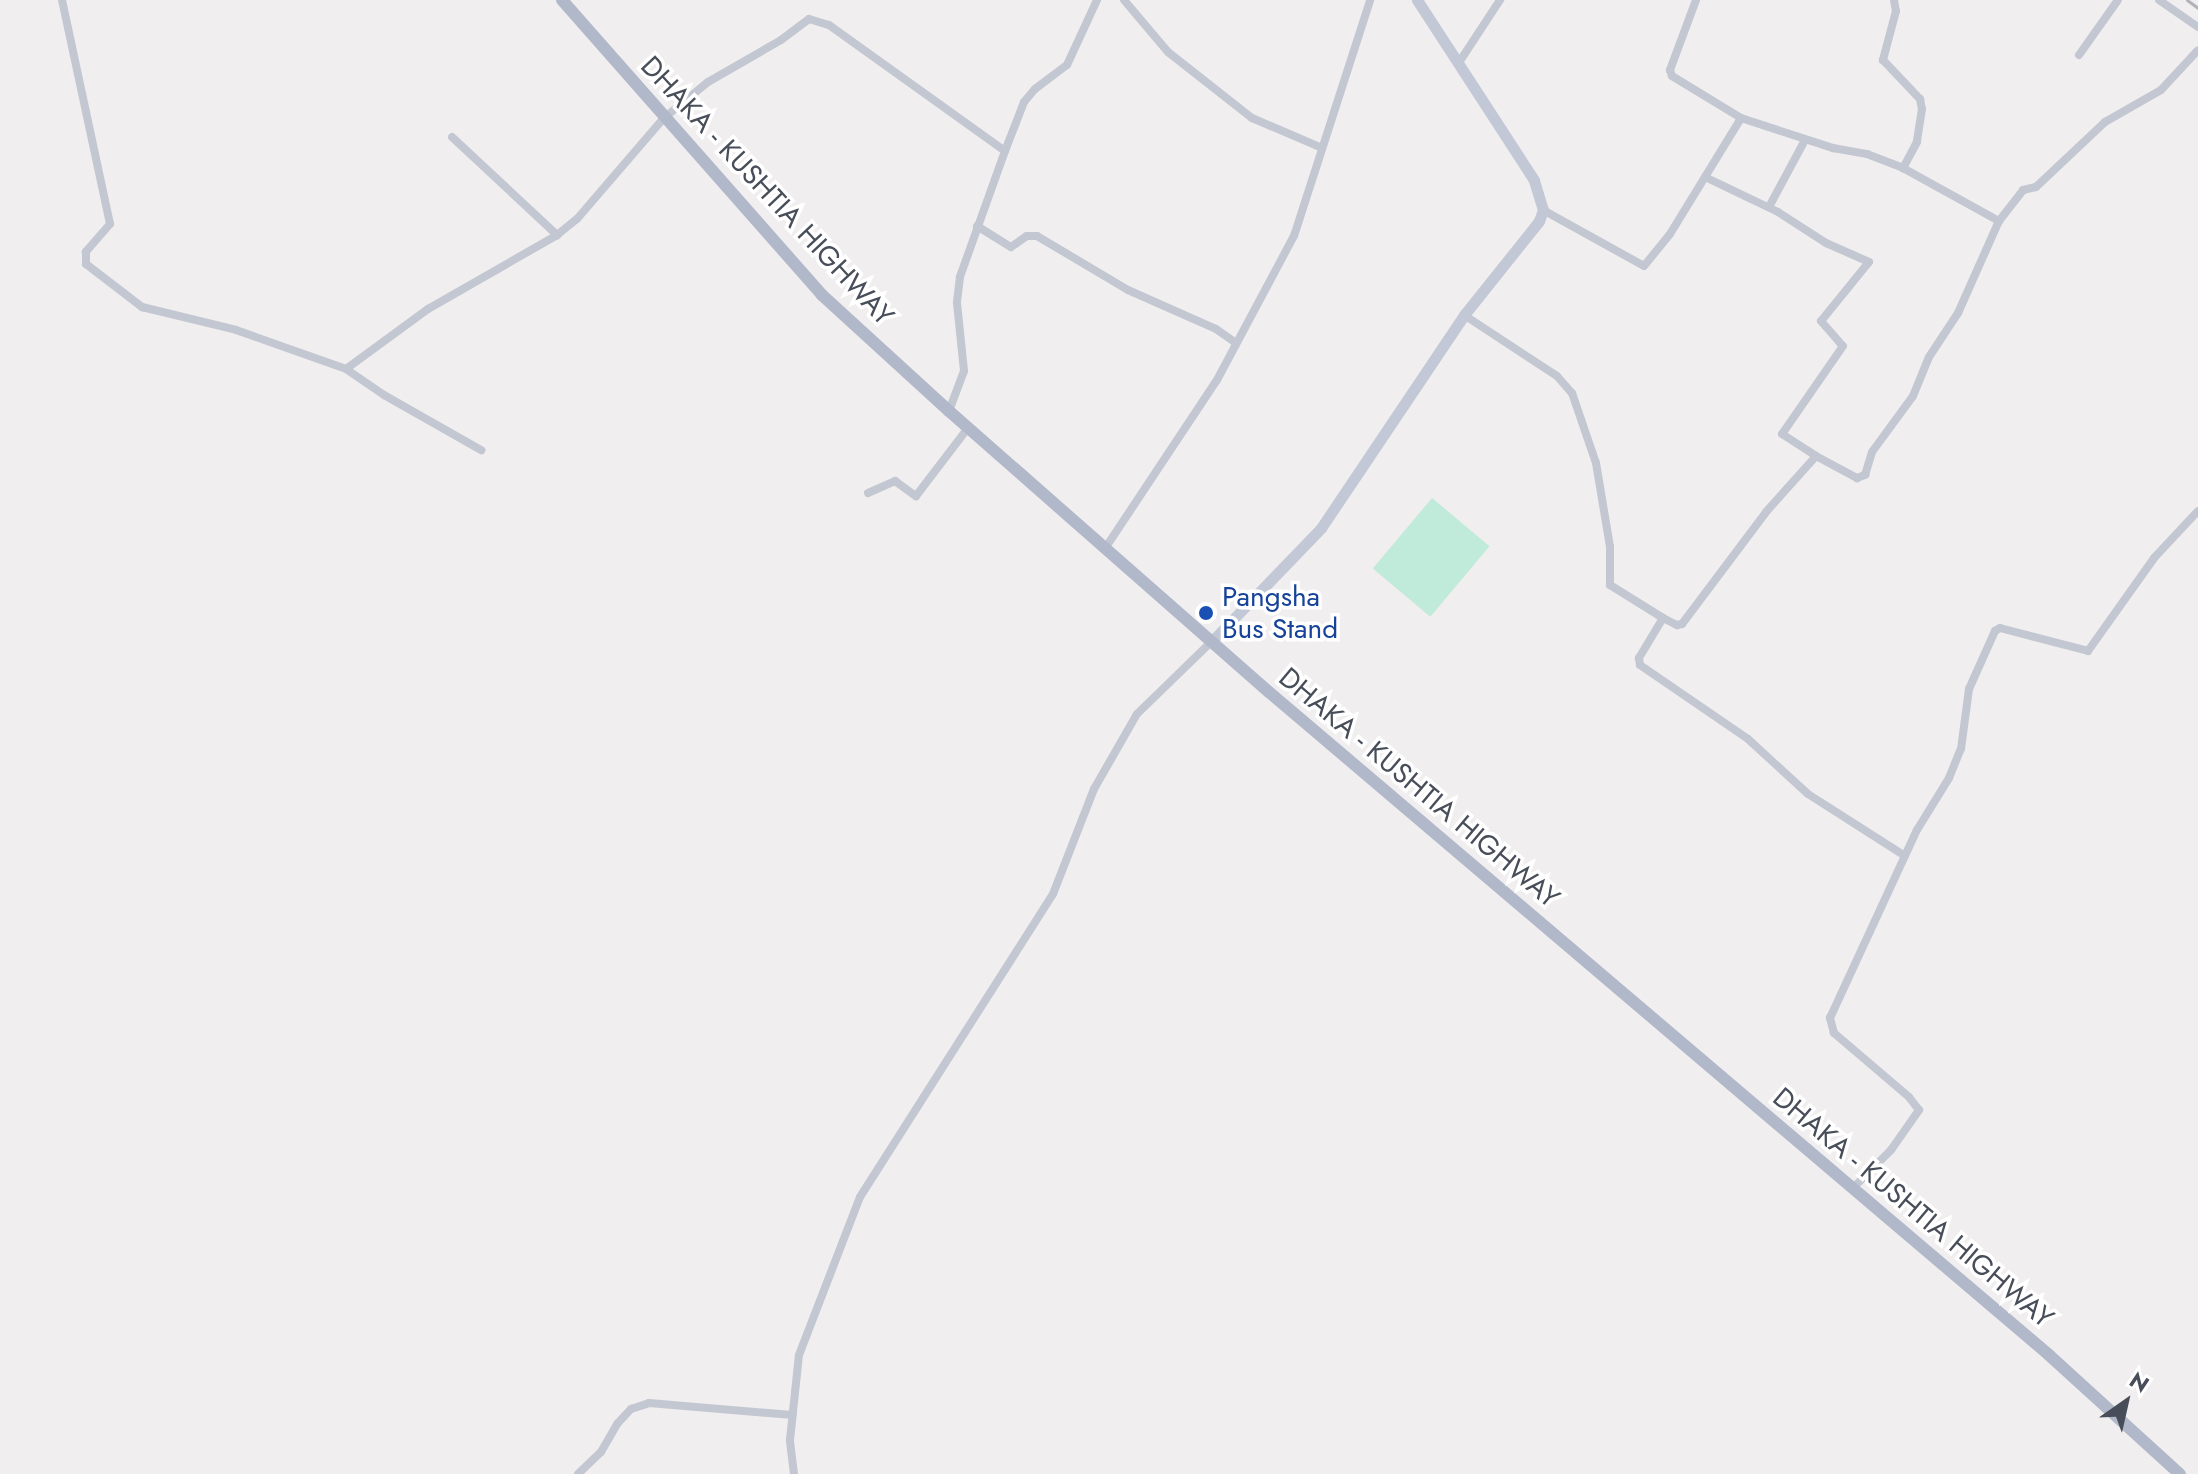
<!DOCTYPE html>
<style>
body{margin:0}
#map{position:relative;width:2198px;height:1474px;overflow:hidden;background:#f0eeee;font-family:Jost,sans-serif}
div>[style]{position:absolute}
.green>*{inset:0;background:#c0ead9;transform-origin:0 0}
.street>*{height:8px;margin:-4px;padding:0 4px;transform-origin:4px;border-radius:4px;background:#c3c7d2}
.secondary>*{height:11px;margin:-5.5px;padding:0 5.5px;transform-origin:5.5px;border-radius:5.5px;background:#c2c8d5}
.primary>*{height:12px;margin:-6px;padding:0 6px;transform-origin:6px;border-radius:6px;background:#b0b8ca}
.rail>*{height:3px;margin:-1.5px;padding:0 1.5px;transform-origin:1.5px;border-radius:1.5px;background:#b1b2b8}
.dots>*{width:22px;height:22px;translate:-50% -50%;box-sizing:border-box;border:4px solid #fff;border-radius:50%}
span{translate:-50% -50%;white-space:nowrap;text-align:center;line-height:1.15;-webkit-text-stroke:7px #fff;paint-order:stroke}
.street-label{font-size:28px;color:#484e59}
.transit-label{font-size:28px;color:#164399}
.left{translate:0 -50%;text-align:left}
.north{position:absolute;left:2086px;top:1362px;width:80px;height:80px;-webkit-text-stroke:6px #fff;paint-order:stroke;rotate:34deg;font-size:22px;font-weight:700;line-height:32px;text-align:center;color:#484e59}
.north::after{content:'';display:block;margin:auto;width:28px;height:36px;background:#484e59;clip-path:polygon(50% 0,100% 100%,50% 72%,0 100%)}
</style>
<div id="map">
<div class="green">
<div style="left:1432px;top:498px;width:75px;height:92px;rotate:40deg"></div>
</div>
<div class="street">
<div style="left:62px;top:0;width:229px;rotate:77.9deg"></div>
<div style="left:110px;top:224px;width:37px;rotate:131deg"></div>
<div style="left:86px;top:252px;width:12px;rotate:90deg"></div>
<div style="left:86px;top:264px;width:71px;rotate:37.5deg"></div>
<div style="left:142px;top:307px;width:97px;rotate:13.7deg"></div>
<div style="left:236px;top:330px;width:117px;rotate:19.5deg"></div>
<div style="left:346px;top:369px;width:46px;rotate:34.4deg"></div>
<div style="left:384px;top:395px;width:112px;rotate:29.6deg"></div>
<div style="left:1124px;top:0;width:68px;rotate:49.8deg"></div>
<div style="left:1168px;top:52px;width:107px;rotate:38.2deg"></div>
<div style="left:1252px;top:118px;width:76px;rotate:23.2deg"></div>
<div style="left:1696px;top:0;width:75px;rotate:110.4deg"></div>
<div style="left:1670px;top:70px;width:6px;rotate:72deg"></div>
<div style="left:1672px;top:76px;width:81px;rotate:31.3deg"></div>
<div style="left:1741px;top:118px;width:97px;rotate:18.1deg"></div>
<div style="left:1833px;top:148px;width:35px;rotate:10deg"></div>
<div style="left:1867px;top:154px;width:39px;rotate:21deg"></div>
<div style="left:1903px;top:168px;width:110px;rotate:28.9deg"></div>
<div style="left:1894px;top:0;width:11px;rotate:80deg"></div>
<div style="left:1896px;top:11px;width:51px;rotate:104.9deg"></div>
<div style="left:1883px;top:60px;width:54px;rotate:46.5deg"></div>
<div style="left:1920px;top:99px;width:10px;rotate:79deg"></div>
<div style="left:1922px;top:109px;width:33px;rotate:99deg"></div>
<div style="left:1917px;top:142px;width:30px;rotate:118deg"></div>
<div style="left:2159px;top:0;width:47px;rotate:34.7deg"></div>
<div style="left:2079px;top:55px;width:67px;rotate:-54.7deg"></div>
<div style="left:1458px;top:64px;width:77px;rotate:-56.7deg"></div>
<div style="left:452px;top:137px;width:144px;rotate:43deg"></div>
<div style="left:1005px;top:151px;width:53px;rotate:-68.8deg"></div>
<div style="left:1024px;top:102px;width:17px;rotate:-50deg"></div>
<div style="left:1035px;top:89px;width:40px;rotate:-37deg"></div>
<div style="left:1067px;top:65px;width:72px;rotate:-65.2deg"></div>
<div style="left:1705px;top:177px;width:81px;rotate:25.6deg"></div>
<div style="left:1778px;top:212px;width:57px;rotate:32.9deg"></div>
<div style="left:1826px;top:243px;width:47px;rotate:23.8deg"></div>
<div style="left:1869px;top:262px;width:76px;rotate:129.1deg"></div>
<div style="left:1821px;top:321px;width:33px;rotate:49deg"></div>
<div style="left:1843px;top:346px;width:107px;rotate:124.7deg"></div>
<div style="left:1782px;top:434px;width:40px;rotate:32.9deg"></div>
<div style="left:1769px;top:207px;width:76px;rotate:-61.8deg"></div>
<div style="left:1543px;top:210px;width:115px;rotate:29deg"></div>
<div style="left:1644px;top:266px;width:41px;rotate:-50.9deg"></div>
<div style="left:1670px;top:234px;width:136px;rotate:-58.5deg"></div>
<div style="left:977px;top:226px;width:40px;rotate:32deg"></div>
<div style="left:1011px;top:247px;width:19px;rotate:-35deg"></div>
<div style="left:1027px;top:236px;width:10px"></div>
<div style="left:1037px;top:236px;width:106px;rotate:30.7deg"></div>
<div style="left:1128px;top:290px;width:96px;rotate:23.9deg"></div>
<div style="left:1216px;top:329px;width:24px;rotate:35deg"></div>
<div style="left:1464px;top:315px;width:111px;rotate:33.3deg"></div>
<div style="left:1557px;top:376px;width:23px;rotate:49deg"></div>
<div style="left:1572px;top:393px;width:74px;rotate:71.1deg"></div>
<div style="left:1596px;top:463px;width:85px;rotate:80.5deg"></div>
<div style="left:1610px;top:547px;width:38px;rotate:90deg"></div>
<div style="left:1610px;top:585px;width:62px;rotate:31.9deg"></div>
<div style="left:1663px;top:618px;width:47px;rotate:121deg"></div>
<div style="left:1639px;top:658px;width:7px;rotate:82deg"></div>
<div style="left:1640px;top:665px;width:131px;rotate:34.4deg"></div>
<div style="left:1748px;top:739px;width:81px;rotate:42.5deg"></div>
<div style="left:1808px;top:794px;width:115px;rotate:32.6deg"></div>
<div style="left:346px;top:369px;width:102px;rotate:-36.2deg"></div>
<div style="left:428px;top:309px;width:149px;rotate:-29.8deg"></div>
<div style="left:557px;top:235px;width:26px;rotate:-39deg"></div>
<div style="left:577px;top:219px;width:133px;rotate:-49.3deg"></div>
<div style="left:664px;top:118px;width:57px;rotate:-39.3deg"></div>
<div style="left:708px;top:82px;width:84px;rotate:-29.9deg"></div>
<div style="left:781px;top:40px;width:35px;rotate:-37deg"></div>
<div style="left:809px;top:19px;width:21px;rotate:17deg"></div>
<div style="left:829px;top:25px;width:216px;rotate:35.6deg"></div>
<div style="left:1005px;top:151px;width:134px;rotate:109.7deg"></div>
<div style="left:960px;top:277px;width:26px;rotate:97deg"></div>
<div style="left:957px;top:303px;width:68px;rotate:84.1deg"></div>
<div style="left:964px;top:371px;width:43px;rotate:110.6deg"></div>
<div style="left:868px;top:493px;width:30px;rotate:-24deg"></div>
<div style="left:895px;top:481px;width:26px;rotate:36deg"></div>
<div style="left:916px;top:496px;width:86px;rotate:-52.6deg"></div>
<div style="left:1106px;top:547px;width:201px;rotate:-56.4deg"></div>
<div style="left:1217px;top:380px;width:163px;rotate:-61.9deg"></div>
<div style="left:1294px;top:236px;width:248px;rotate:-72.1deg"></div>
<div style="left:1663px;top:618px;width:16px;rotate:27deg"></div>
<div style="left:1677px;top:625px;width:5px;rotate:-11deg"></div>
<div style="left:1682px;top:624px;width:140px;rotate:-53.1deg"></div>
<div style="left:1766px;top:512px;width:75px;rotate:-48.2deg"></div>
<div style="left:1816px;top:456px;width:47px;rotate:28.2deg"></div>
<div style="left:1857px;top:478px;width:9px;rotate:-21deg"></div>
<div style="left:1865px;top:475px;width:24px;rotate:-73deg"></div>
<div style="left:1872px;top:452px;width:69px;rotate:-53.8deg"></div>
<div style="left:1913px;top:396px;width:42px;rotate:-67.7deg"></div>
<div style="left:1929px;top:357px;width:53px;rotate:-56.6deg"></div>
<div style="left:1958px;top:313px;width:101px;rotate:-66deg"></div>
<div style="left:1999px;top:221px;width:39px;rotate:-52deg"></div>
<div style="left:2023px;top:190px;width:13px;rotate:-13deg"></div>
<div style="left:2036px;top:187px;width:95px;rotate:-43.3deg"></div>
<div style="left:2105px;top:122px;width:64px;rotate:-29.7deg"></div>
<div style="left:2161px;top:90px;width:54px;rotate:-47.2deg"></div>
<div style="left:1853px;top:1188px;width:54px;rotate:-45deg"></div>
<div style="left:1891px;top:1150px;width:49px;rotate:-55deg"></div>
<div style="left:1919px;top:1110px;width:16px;rotate:-128deg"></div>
<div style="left:1909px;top:1097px;width:99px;rotate:-139.5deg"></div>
<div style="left:1834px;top:1033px;width:16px;rotate:-105deg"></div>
<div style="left:1830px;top:1018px;width:207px;rotate:-65.2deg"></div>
<div style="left:1917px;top:830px;width:61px;rotate:-58.4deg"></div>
<div style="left:1949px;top:778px;width:31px;rotate:-68deg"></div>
<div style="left:1961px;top:749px;width:61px;rotate:-82.4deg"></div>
<div style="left:1969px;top:689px;width:64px;rotate:-65.9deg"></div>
<div style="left:1995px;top:631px;width:6px;rotate:-31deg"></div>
<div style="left:2000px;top:628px;width:91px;rotate:14.6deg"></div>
<div style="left:2088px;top:651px;width:114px;rotate:-54.6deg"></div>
<div style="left:2154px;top:558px;width:64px;rotate:-46.9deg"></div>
<div style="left:578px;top:1474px;width:32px;rotate:-44deg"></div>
<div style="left:601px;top:1452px;width:32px;rotate:-60deg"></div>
<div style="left:617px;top:1424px;width:21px;rotate:-47deg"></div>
<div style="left:631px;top:1409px;width:19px;rotate:-18deg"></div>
<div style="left:649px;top:1403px;width:144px;rotate:4.8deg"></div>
<div style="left:794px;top:1474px;width:34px;rotate:-97deg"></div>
<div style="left:790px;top:1440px;width:85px;rotate:-84deg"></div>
<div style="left:799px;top:1355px;width:169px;rotate:-68.9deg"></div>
<div style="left:860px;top:1197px;width:359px;rotate:-57.5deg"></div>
<div style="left:1053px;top:894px;width:113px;rotate:-68.7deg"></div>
<div style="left:1094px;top:789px;width:86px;rotate:-60.2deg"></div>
<div style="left:1137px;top:714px;width:106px;rotate:-44.2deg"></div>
</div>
<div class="secondary">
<div style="left:1213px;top:640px;width:156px;rotate:-46deg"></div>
<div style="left:1321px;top:528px;width:257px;rotate:-56.1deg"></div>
<div style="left:1464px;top:315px;width:120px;rotate:-51.4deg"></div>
<div style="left:1539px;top:221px;width:12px;rotate:-70deg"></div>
<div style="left:1543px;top:210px;width:31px;rotate:-107deg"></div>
<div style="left:1534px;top:180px;width:215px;rotate:-123deg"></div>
</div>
<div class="primary">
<div style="left:562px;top:0;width:393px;rotate:48.6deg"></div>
<div style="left:822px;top:295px;width:172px;rotate:42.4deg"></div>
<div style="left:949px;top:411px;width:426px;rotate:41.3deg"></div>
<div style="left:1269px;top:692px;width:1024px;rotate:40.36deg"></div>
<div style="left:2049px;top:1355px;width:177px;rotate:42.3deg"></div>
</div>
<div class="rail">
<div style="left:2187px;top:0;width:14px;rotate:36deg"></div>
</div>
<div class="dots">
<div style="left:1206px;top:613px;background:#1a4fb4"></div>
</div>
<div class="street-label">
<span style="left:767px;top:191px;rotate:47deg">DHAKA - KUSHTIA HIGHWAY</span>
<span style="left:1419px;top:788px;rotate:40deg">DHAKA - KUSHTIA HIGHWAY</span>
<span style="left:1913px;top:1208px;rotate:40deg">DHAKA - KUSHTIA HIGHWAY</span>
</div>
<div class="transit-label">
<span class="left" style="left:1222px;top:613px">Pangsha<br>Bus Stand</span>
</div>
<div class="north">N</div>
</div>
